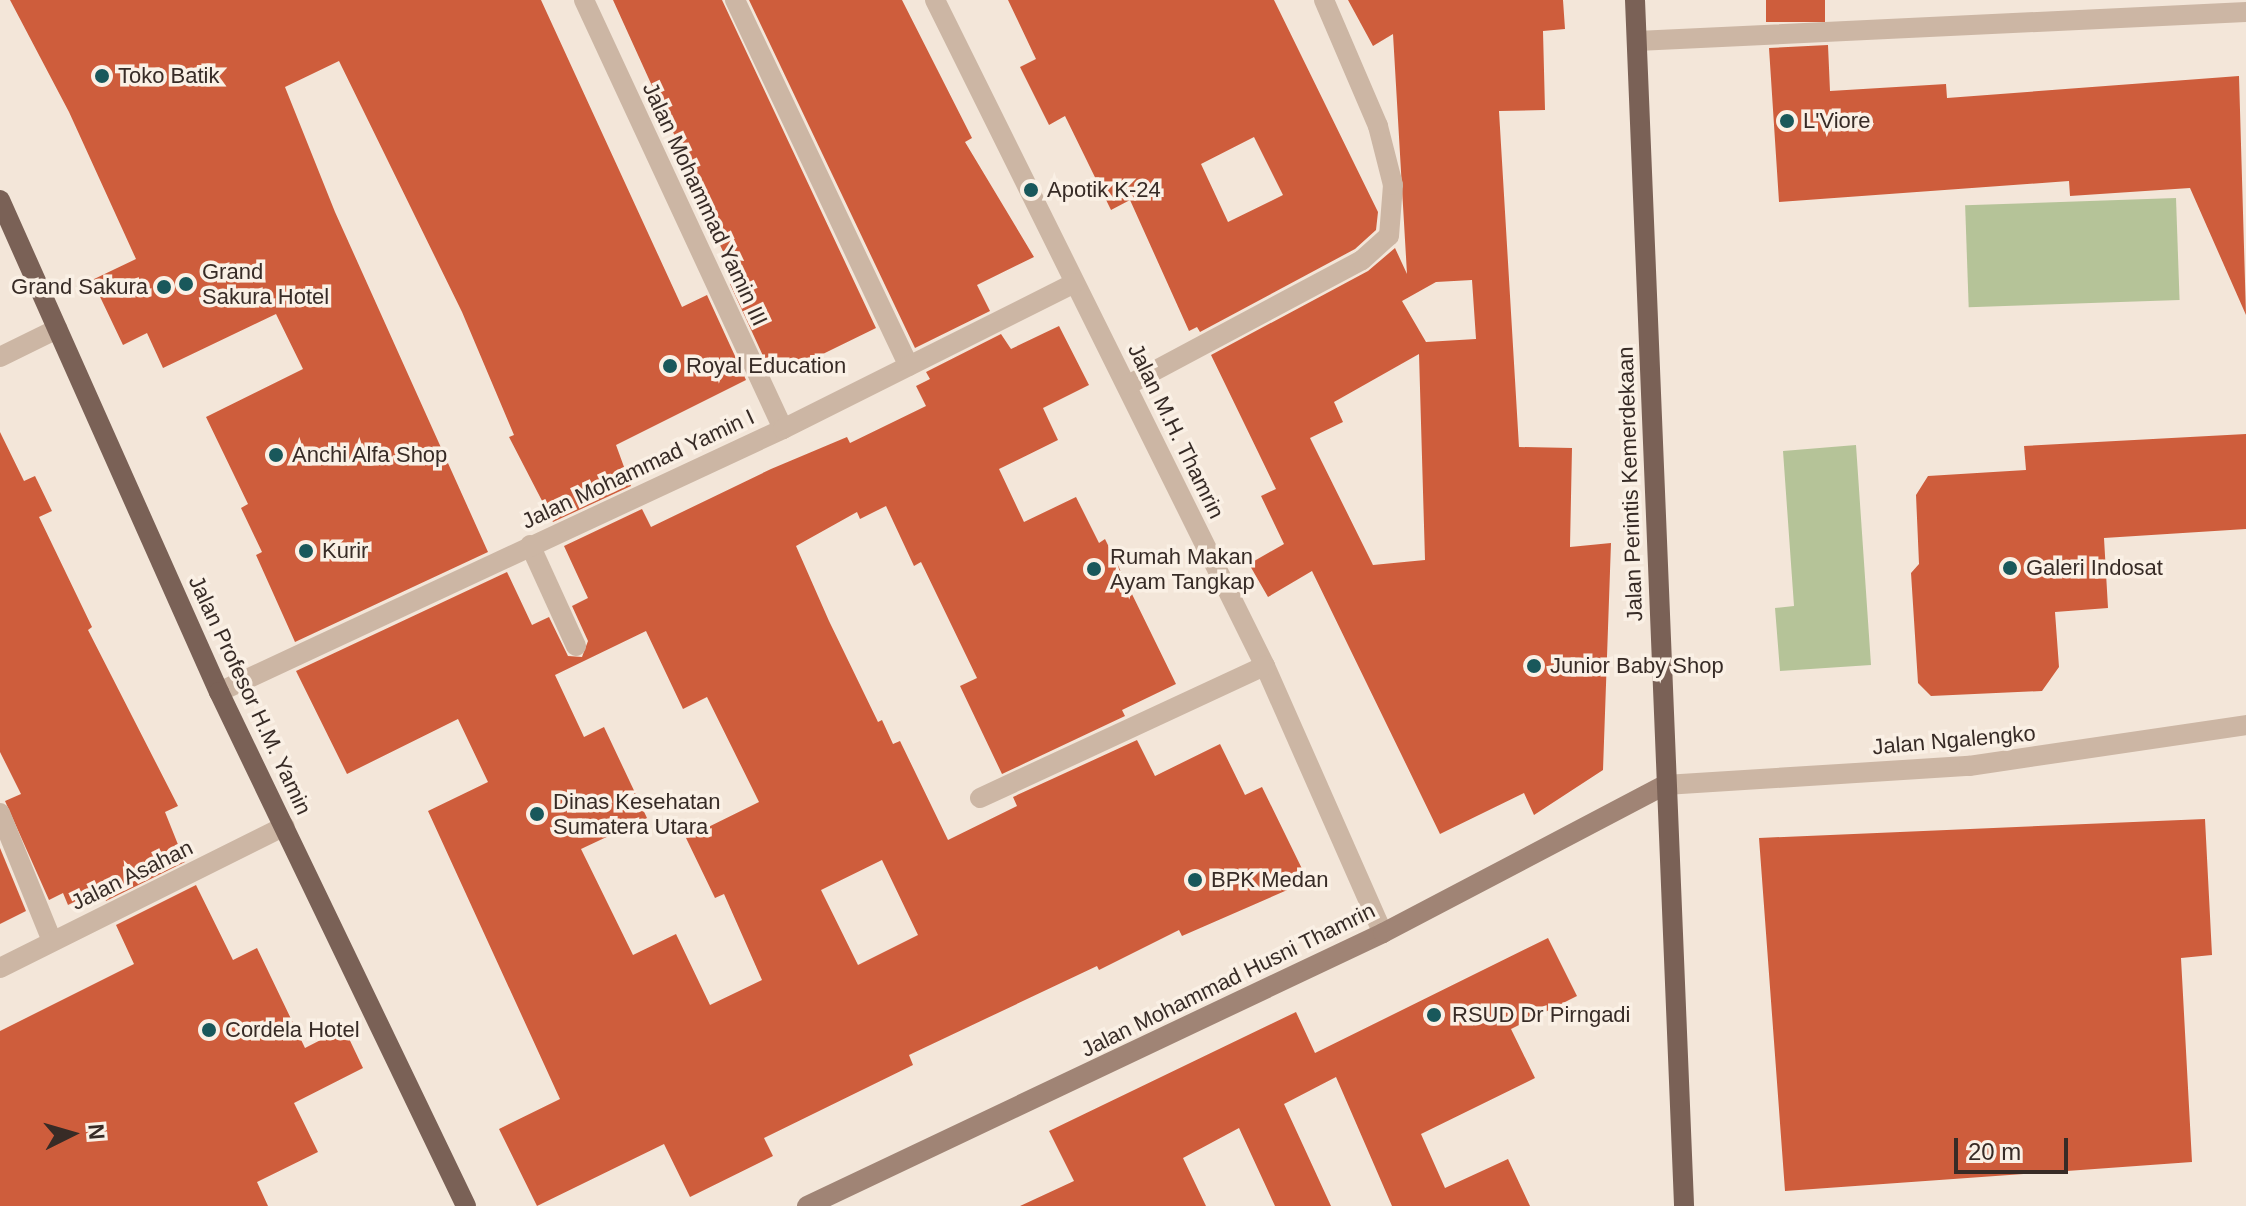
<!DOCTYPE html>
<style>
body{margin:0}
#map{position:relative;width:2246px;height:1206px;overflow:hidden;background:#f3e6d9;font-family:Arial,sans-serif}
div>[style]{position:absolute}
.green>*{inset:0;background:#b5c398;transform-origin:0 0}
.building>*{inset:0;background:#ce5d3c;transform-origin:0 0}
.minor>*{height:20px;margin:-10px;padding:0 10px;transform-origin:10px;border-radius:10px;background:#ccb6a4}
.secondary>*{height:20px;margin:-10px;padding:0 10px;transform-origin:10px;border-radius:10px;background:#a08475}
.primary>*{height:20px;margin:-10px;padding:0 10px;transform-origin:10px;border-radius:10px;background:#7a6156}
.dots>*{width:22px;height:22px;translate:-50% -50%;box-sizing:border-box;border:4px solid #faf0e5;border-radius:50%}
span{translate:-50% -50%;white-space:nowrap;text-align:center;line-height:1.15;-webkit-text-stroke:7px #faf0e5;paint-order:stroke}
.poi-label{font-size:22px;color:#372b26}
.left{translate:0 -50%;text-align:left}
.right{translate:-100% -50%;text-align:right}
.street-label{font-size:22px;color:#372b26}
.north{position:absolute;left:32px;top:1094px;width:80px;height:80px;-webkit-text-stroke:6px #faf0e5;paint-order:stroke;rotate:85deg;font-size:22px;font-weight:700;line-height:32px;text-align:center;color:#372b26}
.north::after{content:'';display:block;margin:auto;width:28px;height:36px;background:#372b26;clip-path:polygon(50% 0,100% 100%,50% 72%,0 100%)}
.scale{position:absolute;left:1954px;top:1138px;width:114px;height:36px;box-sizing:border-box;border:4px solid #372b26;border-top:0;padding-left:10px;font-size:24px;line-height:28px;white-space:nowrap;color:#372b26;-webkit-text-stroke:6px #faf0e5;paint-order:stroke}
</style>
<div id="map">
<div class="green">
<div style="left:2176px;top:198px;width:102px;height:211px;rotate:88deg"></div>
<div style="clip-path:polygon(1856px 445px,1871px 665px,1780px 671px,1775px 608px,1794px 606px,1783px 451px)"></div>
</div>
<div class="building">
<div style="clip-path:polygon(10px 0,541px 0,682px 307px,707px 295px,746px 380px,616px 445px,631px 486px,553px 522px,509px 437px,514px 435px,462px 312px,339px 61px,285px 87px,335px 212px,488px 552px,295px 642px,256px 555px,262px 552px,241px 508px,248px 504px,206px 417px,303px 369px,276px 314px,163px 368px,147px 333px,123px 345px,92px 280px,136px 259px,69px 112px)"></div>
<div style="clip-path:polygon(613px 0,722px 0,876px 328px,786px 372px,781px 363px,769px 369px,730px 284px,737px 280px,698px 200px,703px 198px)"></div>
<div style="clip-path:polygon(749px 0,902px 0,972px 138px,965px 142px,1034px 257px,977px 285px,990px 311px,915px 348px)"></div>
<div style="clip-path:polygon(evenodd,1008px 0,1274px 0,1378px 212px,1376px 230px,1355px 249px,1200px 332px,1197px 327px,1189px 331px,1130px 200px,1111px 210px,1065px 116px,1049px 125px,1020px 67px,1036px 59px,1008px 0,1254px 137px,1283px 195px,1228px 222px,1201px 164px,1254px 137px)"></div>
<div style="clip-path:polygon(evenodd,1348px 0,1563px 0,1565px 29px,1543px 31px,1545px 110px,1499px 111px,1519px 447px,1572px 448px,1570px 547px,1611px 543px,1603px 770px,1534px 815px,1524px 793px,1440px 834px,1312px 571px,1268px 597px,1249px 564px,1284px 544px,1261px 496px,1276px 489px,1211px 355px,1368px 271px,1395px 248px,1407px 274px,1393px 34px,1373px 46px,1348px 0,1472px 280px,1476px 339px,1426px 342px,1402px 301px,1436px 282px,1472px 280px,1348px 0,1419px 354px,1425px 560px,1373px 565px,1310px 438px,1343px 422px,1334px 402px,1419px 354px)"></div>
<div style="left:1766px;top:0;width:59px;height:22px"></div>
<div style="clip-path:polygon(1828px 45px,1830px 91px,1946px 84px,1947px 98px,2239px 76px,2246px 315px,2190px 188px,2070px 196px,2069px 181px,1779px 202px,1769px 48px)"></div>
<div style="clip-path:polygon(evenodd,1059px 326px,1089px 385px,1043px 408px,1058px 440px,999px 469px,1024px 522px,1076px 497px,1099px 543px,1105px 539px,1176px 684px,1122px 710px,1125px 716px,1002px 774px,960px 686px,977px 678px,921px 562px,914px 566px,886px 506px,860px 519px,857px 512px,796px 546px,829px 621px,878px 722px,882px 720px,893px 744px,900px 741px,948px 840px,1017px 806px,1013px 797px,1137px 740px,1155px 776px,1220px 744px,1245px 795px,1262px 787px,1308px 881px,1182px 936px,1179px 930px,1099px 970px,1097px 966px,909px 1055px,913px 1065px,764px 1138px,773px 1156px,690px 1197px,664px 1144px,537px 1206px,499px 1129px,560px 1099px,428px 811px,488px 782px,458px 719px,347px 774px,296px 671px,507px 572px,532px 625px,549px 617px,568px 656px,582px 657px,588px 641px,572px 606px,588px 598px,564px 546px,642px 509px,651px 527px,771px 469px,847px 437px,850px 443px,926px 406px,916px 386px,930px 379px,926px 372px,1001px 334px,1011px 349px,1059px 326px,646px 631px,683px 709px,707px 697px,759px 802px,686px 838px,715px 898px,724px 894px,762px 980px,710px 1005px,676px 934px,633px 955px,581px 849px,647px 818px,604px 727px,584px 737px,555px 675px,646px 631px,1059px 326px,882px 860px,918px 935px,858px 965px,821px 890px,882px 860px)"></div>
<div style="clip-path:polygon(0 432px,24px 481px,35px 476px,52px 511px,39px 517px,92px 627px,88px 630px,178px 806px,165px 812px,185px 862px,106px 901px,100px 889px,68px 905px,63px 893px,49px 900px,5px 801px,21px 794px,0 752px)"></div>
<div style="clip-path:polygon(2246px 434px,2246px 529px,2104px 538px,2108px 608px,2055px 612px,2059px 667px,2042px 691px,1931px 696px,1918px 683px,1911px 573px,1919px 564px,1916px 495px,1928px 476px,2026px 470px,2024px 446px)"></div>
<div style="clip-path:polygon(2205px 819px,2212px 955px,2181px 958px,2192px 1162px,1785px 1191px,1759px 838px)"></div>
<div style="clip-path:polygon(0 848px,26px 911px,0 924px)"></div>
<div style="clip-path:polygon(196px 885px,233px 960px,257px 948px,305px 1048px,344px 1028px,363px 1068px,294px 1103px,318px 1152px,257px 1182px,268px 1206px,0 1206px,0 1031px,134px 964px,116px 925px)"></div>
<div style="clip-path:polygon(1548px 938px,1577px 996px,1511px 1029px,1535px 1078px,1421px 1134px,1445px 1188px,1508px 1159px,1530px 1206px,1392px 1206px,1336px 1077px,1284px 1104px,1331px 1206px,1275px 1206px,1239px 1128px,1183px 1158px,1206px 1206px,1020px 1206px,1074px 1181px,1049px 1131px,1296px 1012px,1315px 1053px)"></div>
</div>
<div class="minor">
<div style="left:584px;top:0;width:473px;rotate:65.1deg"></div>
<div style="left:735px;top:0;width:405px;rotate:64.6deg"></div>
<div style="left:935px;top:0;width:743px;rotate:63.64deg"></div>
<div style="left:1265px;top:666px;width:292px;rotate:66.2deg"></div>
<div style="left:1637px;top:41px;width:610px;rotate:-2.73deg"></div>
<div style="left:0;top:357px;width:64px;rotate:-26.2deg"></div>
<div style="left:1128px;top:385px;width:265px;rotate:-28.1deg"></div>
<div style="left:1362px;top:260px;width:36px;rotate:-42deg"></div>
<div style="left:1389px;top:236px;width:51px;rotate:-85.5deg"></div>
<div style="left:1393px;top:185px;width:61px;rotate:-104.3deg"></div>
<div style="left:1378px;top:126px;width:137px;rotate:-113.2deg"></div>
<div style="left:530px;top:545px;width:111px;rotate:65.5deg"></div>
<div style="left:219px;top:692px;width:622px;rotate:-25deg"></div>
<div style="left:783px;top:429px;width:326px;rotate:-26.6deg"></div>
<div style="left:1665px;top:785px;width:305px;rotate:-3.6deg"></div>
<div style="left:1969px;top:766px;width:280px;rotate:-8.4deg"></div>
<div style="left:980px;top:798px;width:314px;rotate:-24.9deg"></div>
<div style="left:0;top:813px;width:138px;rotate:67.9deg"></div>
<div style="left:0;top:968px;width:318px;rotate:-26.5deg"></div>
</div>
<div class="secondary">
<div style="left:807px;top:1206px;width:637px;rotate:-25.36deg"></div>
<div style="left:1383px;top:933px;width:318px;rotate:-27.7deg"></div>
</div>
<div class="primary">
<div style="left:1635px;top:0;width:1207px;rotate:87.67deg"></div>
<div style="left:0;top:200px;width:539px;rotate:66.01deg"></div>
<div style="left:219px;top:692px;width:570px;rotate:64.33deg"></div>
</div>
<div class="dots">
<div style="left:102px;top:76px;background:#19585b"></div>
<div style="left:1787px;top:121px;background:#19585b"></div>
<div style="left:1031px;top:190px;background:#19585b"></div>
<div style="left:186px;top:284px;background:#19585b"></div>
<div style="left:164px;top:287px;background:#19585b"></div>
<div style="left:670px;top:366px;background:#19585b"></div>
<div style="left:276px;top:455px;background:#19585b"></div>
<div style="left:306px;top:551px;background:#19585b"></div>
<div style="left:2010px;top:568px;background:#19585b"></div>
<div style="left:1094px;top:569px;background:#19585b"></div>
<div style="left:1534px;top:666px;background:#19585b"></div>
<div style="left:537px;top:814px;background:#19585b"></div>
<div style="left:1195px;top:880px;background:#19585b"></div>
<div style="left:1434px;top:1015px;background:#19585b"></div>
<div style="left:209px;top:1030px;background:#19585b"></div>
</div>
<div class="poi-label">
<span class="left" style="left:118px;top:76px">Toko Batik</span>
<span class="left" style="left:1803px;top:121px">L'Viore</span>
<span class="left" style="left:1047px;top:190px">Apotik K-24</span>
<span class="left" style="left:202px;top:284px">Grand<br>Sakura Hotel</span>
<span class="right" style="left:148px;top:287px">Grand Sakura</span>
<span class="left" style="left:686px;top:366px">Royal Education</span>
<span class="left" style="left:292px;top:455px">Anchi Alfa Shop</span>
<span class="left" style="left:322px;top:551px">Kurir</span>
<span class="left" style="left:1110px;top:569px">Rumah Makan<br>Ayam Tangkap</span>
<span class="left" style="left:2026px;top:568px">Galeri Indosat</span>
<span class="left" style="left:1550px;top:666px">Junior Baby Shop</span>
<span class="left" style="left:553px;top:814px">Dinas Kesehatan<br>Sumatera Utara</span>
<span class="left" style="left:1211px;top:880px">BPK Medan</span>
<span class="left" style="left:1452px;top:1015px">RSUD Dr Pirngadi</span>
<span class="left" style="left:225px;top:1030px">Cordela Hotel</span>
</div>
<div class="street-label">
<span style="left:705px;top:204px;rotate:65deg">Jalan Mohammad Yamin III</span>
<span style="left:1176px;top:431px;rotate:64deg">Jalan M.H. Thamrin</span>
<span style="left:638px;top:469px;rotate:-25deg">Jalan Mohammad Yamin I</span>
<span style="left:1630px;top:484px;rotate:-92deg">Jalan Perintis Kemerdekaan</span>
<span style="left:250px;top:695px;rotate:65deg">Jalan Profesor H.M. Yamin</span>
<span style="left:1954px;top:740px;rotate:-5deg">Jalan Ngalengko</span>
<span style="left:132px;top:875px;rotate:-26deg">Jalan Asahan</span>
<span style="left:1228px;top:980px;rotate:-26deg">Jalan Mohammad Husni Thamrin</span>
</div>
<div class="north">N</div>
<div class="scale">20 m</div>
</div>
